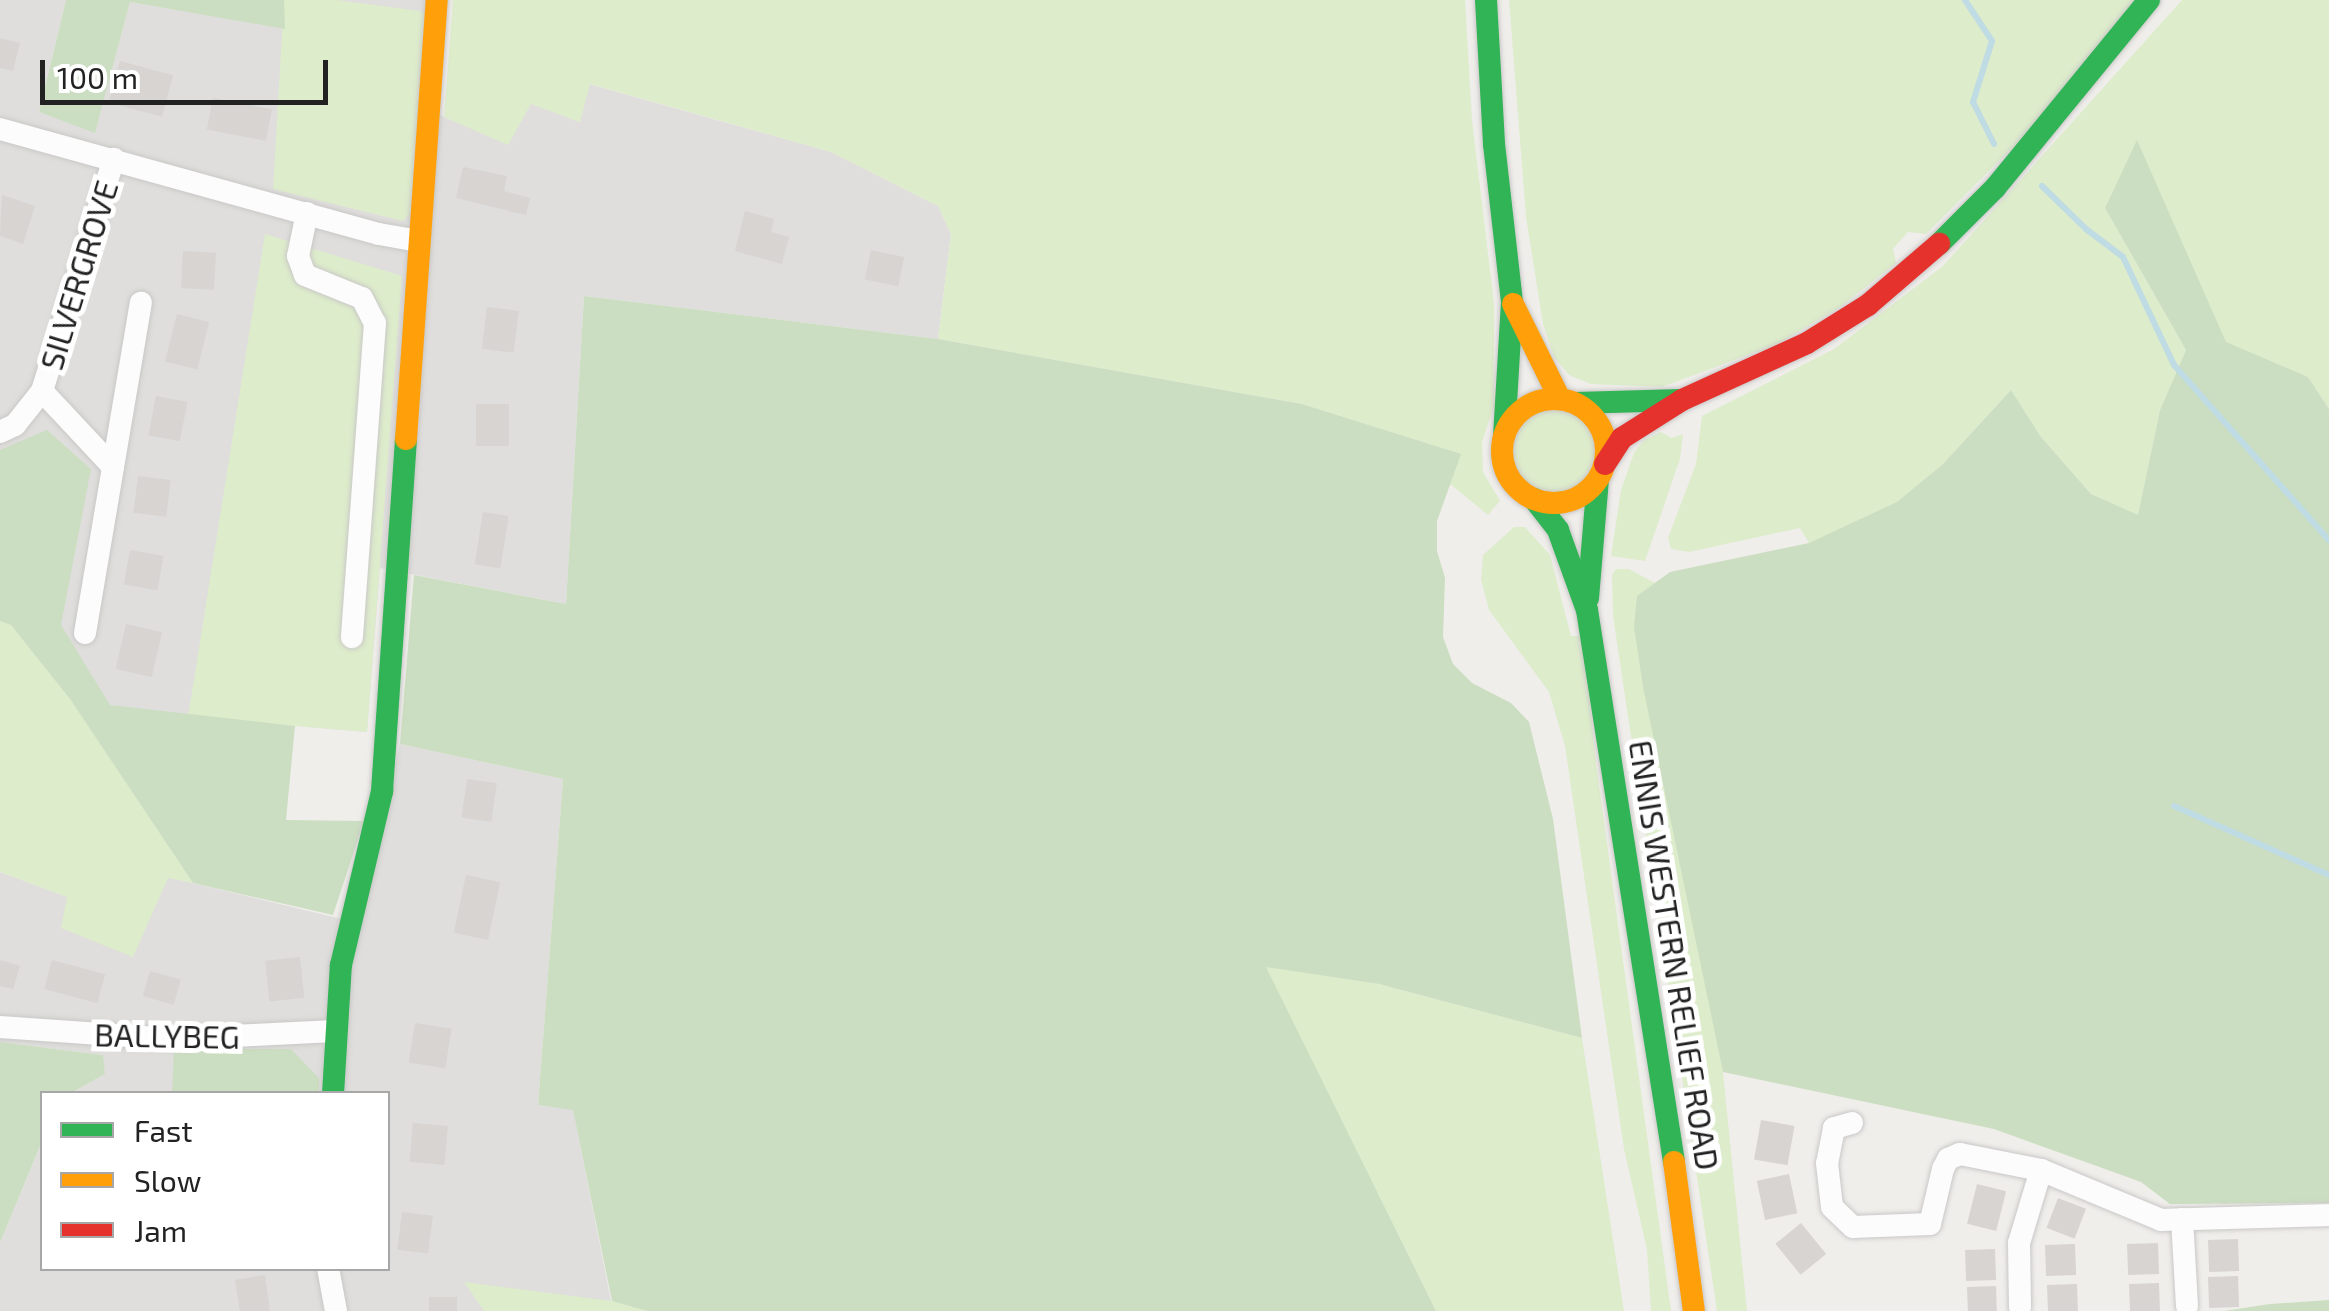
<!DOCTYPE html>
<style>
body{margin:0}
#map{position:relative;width:2329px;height:1311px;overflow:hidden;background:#f0eeeb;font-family:"Exo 2",sans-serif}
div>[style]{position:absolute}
.residential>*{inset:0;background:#dfdedc}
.grass>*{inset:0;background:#ddeccb}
.round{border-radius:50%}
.forest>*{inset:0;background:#cbdec1}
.stream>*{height:6px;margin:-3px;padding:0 3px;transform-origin:3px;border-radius:3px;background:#bfdbe3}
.building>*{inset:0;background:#d7d4d2;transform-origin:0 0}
.roads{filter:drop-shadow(0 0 2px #c9c8c7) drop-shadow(0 0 2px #c9c8c7)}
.street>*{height:22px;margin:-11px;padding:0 11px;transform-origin:11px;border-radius:11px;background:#fdfcfc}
.fast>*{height:22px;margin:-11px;padding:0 11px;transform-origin:11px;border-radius:11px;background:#30b455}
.slow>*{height:22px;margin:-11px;padding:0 11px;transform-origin:11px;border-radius:11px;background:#ff9f0a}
.slow>.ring{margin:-11px;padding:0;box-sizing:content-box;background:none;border:22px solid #ff9f0a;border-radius:50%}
.jam>*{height:22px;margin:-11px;padding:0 11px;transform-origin:11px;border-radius:11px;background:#e5322d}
span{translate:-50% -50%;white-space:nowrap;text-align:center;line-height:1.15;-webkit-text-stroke:10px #fff;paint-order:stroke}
.street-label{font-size:32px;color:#222}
.legend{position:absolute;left:40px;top:1091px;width:350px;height:180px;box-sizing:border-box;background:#fff;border:2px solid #a7a7a7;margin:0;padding:12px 18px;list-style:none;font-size:30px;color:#222}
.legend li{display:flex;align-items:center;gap:20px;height:50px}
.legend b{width:50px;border:2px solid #a7a7a7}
.scale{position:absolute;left:40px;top:60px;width:288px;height:45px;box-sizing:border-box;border:5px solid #222;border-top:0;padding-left:12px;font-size:30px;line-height:35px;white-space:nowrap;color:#222;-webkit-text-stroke:8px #fff;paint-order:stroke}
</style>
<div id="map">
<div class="residential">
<div style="clip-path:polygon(0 0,66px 0,39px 112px,95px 132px,130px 2px,285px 28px,284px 0,427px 0,421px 107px,508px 144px,531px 103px,580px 122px,589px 84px,831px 152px,938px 206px,951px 234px,938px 339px,584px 296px,566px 604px,380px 568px,367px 732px,188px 717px,70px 699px,11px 625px,0 621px)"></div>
<div style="clip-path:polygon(400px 744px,563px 779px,538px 1105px,573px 1109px,613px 1311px,0 1311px,0 1243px,42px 1141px,42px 1268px,388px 1268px,388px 1094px,71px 1093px,105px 1074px,102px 1055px,0 1042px,0 872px,68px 897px,132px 957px,168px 877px,358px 923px)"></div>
</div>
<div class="grass">
<div style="clip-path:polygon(284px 0,337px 0,427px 12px,414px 209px,403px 221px,273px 189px)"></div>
<div style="clip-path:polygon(453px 0,1465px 0,1472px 120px,1494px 303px,1494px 406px,1482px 442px,1483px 472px,1500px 501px,1488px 515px,1450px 484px,1460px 454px,1302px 404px,938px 339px,951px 234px,938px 206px,831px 152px,590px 84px,580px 122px,531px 104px,508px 145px,444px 117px)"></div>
<div style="clip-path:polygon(1509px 0,2135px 0,2016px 144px,1926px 234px,1908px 232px,1893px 249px,1896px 263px,1840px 307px,1777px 344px,1662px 387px,1591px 384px,1569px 375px,1554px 357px,1543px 324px,1526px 217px)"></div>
<div style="clip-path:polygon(2182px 0,2329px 0,2329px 409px,2308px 377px,2226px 343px,2137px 141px,2105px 208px,2186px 350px,2160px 410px,2138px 516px,2091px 494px,2041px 437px,2011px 390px,1943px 464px,1898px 502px,1849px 526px,1809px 543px,1800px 528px,1689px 552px,1671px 549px,1668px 538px,1696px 464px,1702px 416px,1834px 349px,1943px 266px)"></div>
<div style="clip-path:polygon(265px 234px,402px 276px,367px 732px,188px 717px)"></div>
<div class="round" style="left:1513px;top:410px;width:82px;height:82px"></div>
<div style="clip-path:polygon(1661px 432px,1672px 438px,1683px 434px,1680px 459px,1645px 561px,1611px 556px,1621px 490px,1634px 453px,1644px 440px)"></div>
<div style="clip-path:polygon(1514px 527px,1525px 527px,1550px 555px,1571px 636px,1583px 636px,1596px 763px,1671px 1311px,1651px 1311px,1647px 1250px,1624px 1149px,1565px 746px,1549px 692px,1489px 610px,1481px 580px,1483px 555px)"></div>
<div style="clip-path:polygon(1616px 569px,1629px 569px,1655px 583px,1637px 597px,1723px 1072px,1747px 1311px,1717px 1311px,1613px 616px,1612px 575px)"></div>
<div style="clip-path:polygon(0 621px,11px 625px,70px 699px,193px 883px,168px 878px,133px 957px,61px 928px,67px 897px,0 872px)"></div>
<div style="clip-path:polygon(1265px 966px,1379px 984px,1582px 1038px,1624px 1311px,1436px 1311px)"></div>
<div style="clip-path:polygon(464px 1282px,612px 1301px,647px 1311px,484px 1311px)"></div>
</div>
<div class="forest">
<div style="clip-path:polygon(66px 0,284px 0,285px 29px,130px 2px,95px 133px,39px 112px)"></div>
<div style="clip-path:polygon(2137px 140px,2226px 342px,2308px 377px,2329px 409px,2329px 1203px,2170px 1204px,2141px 1182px,1994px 1129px,1723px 1072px,1643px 687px,1634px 627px,1637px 596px,1670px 572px,1809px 543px,1897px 502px,1943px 464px,2011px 390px,2041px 437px,2091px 494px,2138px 515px,2160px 410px,2186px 350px,2105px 208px)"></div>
<div style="clip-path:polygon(584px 296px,938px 339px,1302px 404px,1461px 454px,1437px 521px,1437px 551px,1445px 578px,1443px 637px,1453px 664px,1472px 683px,1511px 703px,1529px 722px,1553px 819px,1582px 1038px,1379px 984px,1266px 967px,1436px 1311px,647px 1311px,612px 1301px,573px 1110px,538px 1105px,563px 779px,400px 744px,414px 575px,566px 604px)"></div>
<div style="clip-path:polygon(47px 430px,91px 469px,61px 625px,110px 705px,295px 726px,286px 820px,364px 821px,333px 915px,193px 883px,70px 699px,11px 625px,0 621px,0 450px)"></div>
<div style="clip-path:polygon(0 1042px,103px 1055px,105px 1074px,71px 1093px,42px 1094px,42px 1141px,0 1243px)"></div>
<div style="clip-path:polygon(174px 1049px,291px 1049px,319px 1078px,319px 1093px,172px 1094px)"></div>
<div style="clip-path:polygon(2329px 1300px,2329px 1311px,2224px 1311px,2270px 1304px)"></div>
</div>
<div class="stream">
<div style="left:1965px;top:0;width:49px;rotate:56.6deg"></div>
<div style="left:1992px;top:41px;width:64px;rotate:107.3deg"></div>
<div style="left:1973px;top:102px;width:47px;rotate:63.4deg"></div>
<div style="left:2042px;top:186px;width:62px;rotate:44.3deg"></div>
<div style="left:2086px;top:229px;width:46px;rotate:37.1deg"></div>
<div style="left:2123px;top:257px;width:119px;rotate:64.7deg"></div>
<div style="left:2174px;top:365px;width:234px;rotate:48.5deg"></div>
<div style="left:2174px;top:806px;width:170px;rotate:24deg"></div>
</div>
<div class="building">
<div style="clip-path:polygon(0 38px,20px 43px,13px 71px,0 68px)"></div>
<div style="left:120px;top:61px;width:55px;height:43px;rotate:15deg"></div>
<div style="left:213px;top:98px;width:60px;height:32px;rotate:11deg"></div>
<div style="clip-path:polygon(463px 167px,507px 176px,504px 191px,530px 198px,526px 215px,456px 198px)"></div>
<div style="clip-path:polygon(2px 195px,35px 206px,23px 244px,0 236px)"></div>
<div style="clip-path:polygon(745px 211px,774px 219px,771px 232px,789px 237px,782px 264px,735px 251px)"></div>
<div style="left:871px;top:250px;width:34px;height:30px;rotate:12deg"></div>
<div style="left:183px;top:251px;width:33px;height:37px;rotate:3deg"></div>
<div style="left:487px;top:307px;width:32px;height:42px;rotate:7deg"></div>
<div style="left:177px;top:314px;width:33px;height:49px;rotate:14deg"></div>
<div style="left:156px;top:396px;width:32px;height:40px;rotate:11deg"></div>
<div style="left:476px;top:404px;width:33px;height:42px"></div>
<div style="left:138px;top:476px;width:33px;height:37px;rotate:7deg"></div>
<div style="left:483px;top:512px;width:26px;height:53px;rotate:9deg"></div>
<div style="left:130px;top:550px;width:34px;height:35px;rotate:10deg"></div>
<div style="left:126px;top:624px;width:37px;height:46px;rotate:13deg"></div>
<div style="left:467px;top:779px;width:30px;height:39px;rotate:8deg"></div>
<div style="left:466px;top:875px;width:35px;height:59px;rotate:12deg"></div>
<div style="left:300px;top:957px;width:41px;height:35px;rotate:84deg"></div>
<div style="clip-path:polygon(0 960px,20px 966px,13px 989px,0 986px)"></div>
<div style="left:52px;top:960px;width:55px;height:30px;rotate:15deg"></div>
<div style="left:150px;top:971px;width:32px;height:26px;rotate:16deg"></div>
<div style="left:415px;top:1023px;width:37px;height:40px;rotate:9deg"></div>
<div style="left:1761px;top:1120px;width:34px;height:40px;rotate:10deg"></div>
<div style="left:413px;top:1123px;width:35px;height:39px;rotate:5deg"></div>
<div style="left:1789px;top:1174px;width:40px;height:33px;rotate:78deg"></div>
<div style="left:1977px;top:1184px;width:30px;height:41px;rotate:14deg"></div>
<div style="left:2058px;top:1198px;width:30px;height:32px;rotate:21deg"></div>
<div style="left:402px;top:1212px;width:31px;height:38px;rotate:7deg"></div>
<div style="left:1801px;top:1223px;width:40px;height:33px;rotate:51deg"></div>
<div style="left:2238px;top:1239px;width:32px;height:30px;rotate:88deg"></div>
<div style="left:2158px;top:1243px;width:31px;height:31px;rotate:88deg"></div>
<div style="left:2075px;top:1244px;width:31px;height:30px;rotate:88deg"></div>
<div style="left:1995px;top:1249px;width:31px;height:30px;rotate:88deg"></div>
<div style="clip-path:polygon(265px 1275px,270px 1311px,240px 1311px,235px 1280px)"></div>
<div style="left:2238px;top:1276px;width:31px;height:30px;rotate:88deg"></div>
<div style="left:2159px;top:1283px;width:28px;height:30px;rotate:88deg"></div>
<div style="left:2077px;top:1284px;width:27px;height:30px;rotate:88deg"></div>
<div style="left:1996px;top:1286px;width:25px;height:29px;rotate:88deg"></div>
<div style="left:429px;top:1297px;width:28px;height:14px"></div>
</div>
<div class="roads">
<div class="street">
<div style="left:0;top:129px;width:393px;rotate:15.5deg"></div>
<div style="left:379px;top:234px;width:41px;rotate:9.9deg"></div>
<div style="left:307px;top:213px;width:44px;rotate:101.8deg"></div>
<div style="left:298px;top:256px;width:20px;rotate:70deg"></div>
<div style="left:305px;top:275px;width:61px;rotate:22deg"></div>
<div style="left:362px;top:298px;width:28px;rotate:63deg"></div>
<div style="left:375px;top:323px;width:315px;rotate:94.2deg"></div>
<div style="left:42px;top:391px;width:104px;rotate:46.9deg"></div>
<div style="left:0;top:432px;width:17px;rotate:-25deg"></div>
<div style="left:15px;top:425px;width:43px;rotate:-51.5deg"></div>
<div style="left:42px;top:391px;width:243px;rotate:-72.8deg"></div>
<div style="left:85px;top:633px;width:335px;rotate:-80.4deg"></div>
<div style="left:0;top:1027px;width:172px;rotate:4deg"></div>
<div style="left:172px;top:1039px;width:163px;rotate:-2.8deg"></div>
<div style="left:1852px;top:1123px;width:19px;rotate:164deg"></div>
<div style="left:1834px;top:1128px;width:36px;rotate:101deg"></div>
<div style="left:1827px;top:1163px;width:44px;rotate:83.5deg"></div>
<div style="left:1832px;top:1207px;width:29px;rotate:44deg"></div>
<div style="left:1853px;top:1227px;width:77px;rotate:-2.2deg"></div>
<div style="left:1930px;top:1224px;width:57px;rotate:-76.7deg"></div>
<div style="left:1943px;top:1169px;width:11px;rotate:-63deg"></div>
<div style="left:1948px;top:1159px;width:13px;rotate:-23deg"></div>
<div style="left:1960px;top:1154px;width:83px;rotate:11.2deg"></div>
<div style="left:2041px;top:1170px;width:130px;rotate:22.6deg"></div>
<div style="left:2161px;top:1220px;width:168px;rotate:-1.7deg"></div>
<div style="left:2182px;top:1219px;width:87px;rotate:86.7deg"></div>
<div style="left:328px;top:1268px;width:44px;rotate:79.5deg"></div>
<div style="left:2020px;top:1307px;width:64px;rotate:-90.9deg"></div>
<div style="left:2019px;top:1243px;width:76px;rotate:-73.2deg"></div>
</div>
<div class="fast">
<div style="left:1486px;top:0;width:144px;rotate:86.8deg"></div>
<div style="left:1494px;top:144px;width:159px;rotate:83.5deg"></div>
<div style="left:1512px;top:302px;width:133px;rotate:93.4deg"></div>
<div style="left:1939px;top:244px;width:79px;rotate:-45deg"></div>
<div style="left:1995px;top:188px;width:243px;rotate:-50.7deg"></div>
<div style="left:1577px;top:403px;width:102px;rotate:-1.7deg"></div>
<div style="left:1534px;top:499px;width:39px;rotate:52deg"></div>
<div style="left:1558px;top:530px;width:85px;rotate:70.1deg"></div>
<div style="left:1587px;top:610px;width:559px;rotate:81.04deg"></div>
<div style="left:1588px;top:598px;width:118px;rotate:-85.2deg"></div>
<div style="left:333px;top:1094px;width:129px;rotate:-86.5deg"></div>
<div style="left:341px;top:965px;width:179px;rotate:-76.7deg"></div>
<div style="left:382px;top:791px;width:353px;rotate:-86.1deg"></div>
</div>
<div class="slow">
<div style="left:1513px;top:304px;width:106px;rotate:63.7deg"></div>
<div class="ring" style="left:1502px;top:399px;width:82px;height:82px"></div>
<div style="left:406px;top:439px;width:440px;rotate:-86deg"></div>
<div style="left:1674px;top:1162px;width:150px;rotate:82.4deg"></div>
</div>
<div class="jam">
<div style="left:1605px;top:464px;width:31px;rotate:-57deg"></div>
<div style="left:1622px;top:438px;width:71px;rotate:-32.3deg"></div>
<div style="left:1682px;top:400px;width:137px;rotate:-24.5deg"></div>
<div style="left:1807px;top:343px;width:72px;rotate:-31.9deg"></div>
<div style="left:1868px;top:305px;width:94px;rotate:-40.7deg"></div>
</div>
</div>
<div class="street-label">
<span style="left:78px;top:275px;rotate:-73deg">SILVERGROVE</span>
<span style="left:1675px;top:955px;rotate:81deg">ENNIS WESTERN RELIEF ROAD</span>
<span style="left:167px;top:1035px;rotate:1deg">BALLYBEG</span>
</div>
<ul class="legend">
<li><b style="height:12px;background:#30b455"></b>Fast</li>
<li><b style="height:12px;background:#ff9f0a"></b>Slow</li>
<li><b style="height:12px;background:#e5322d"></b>Jam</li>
</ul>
<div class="scale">100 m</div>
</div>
